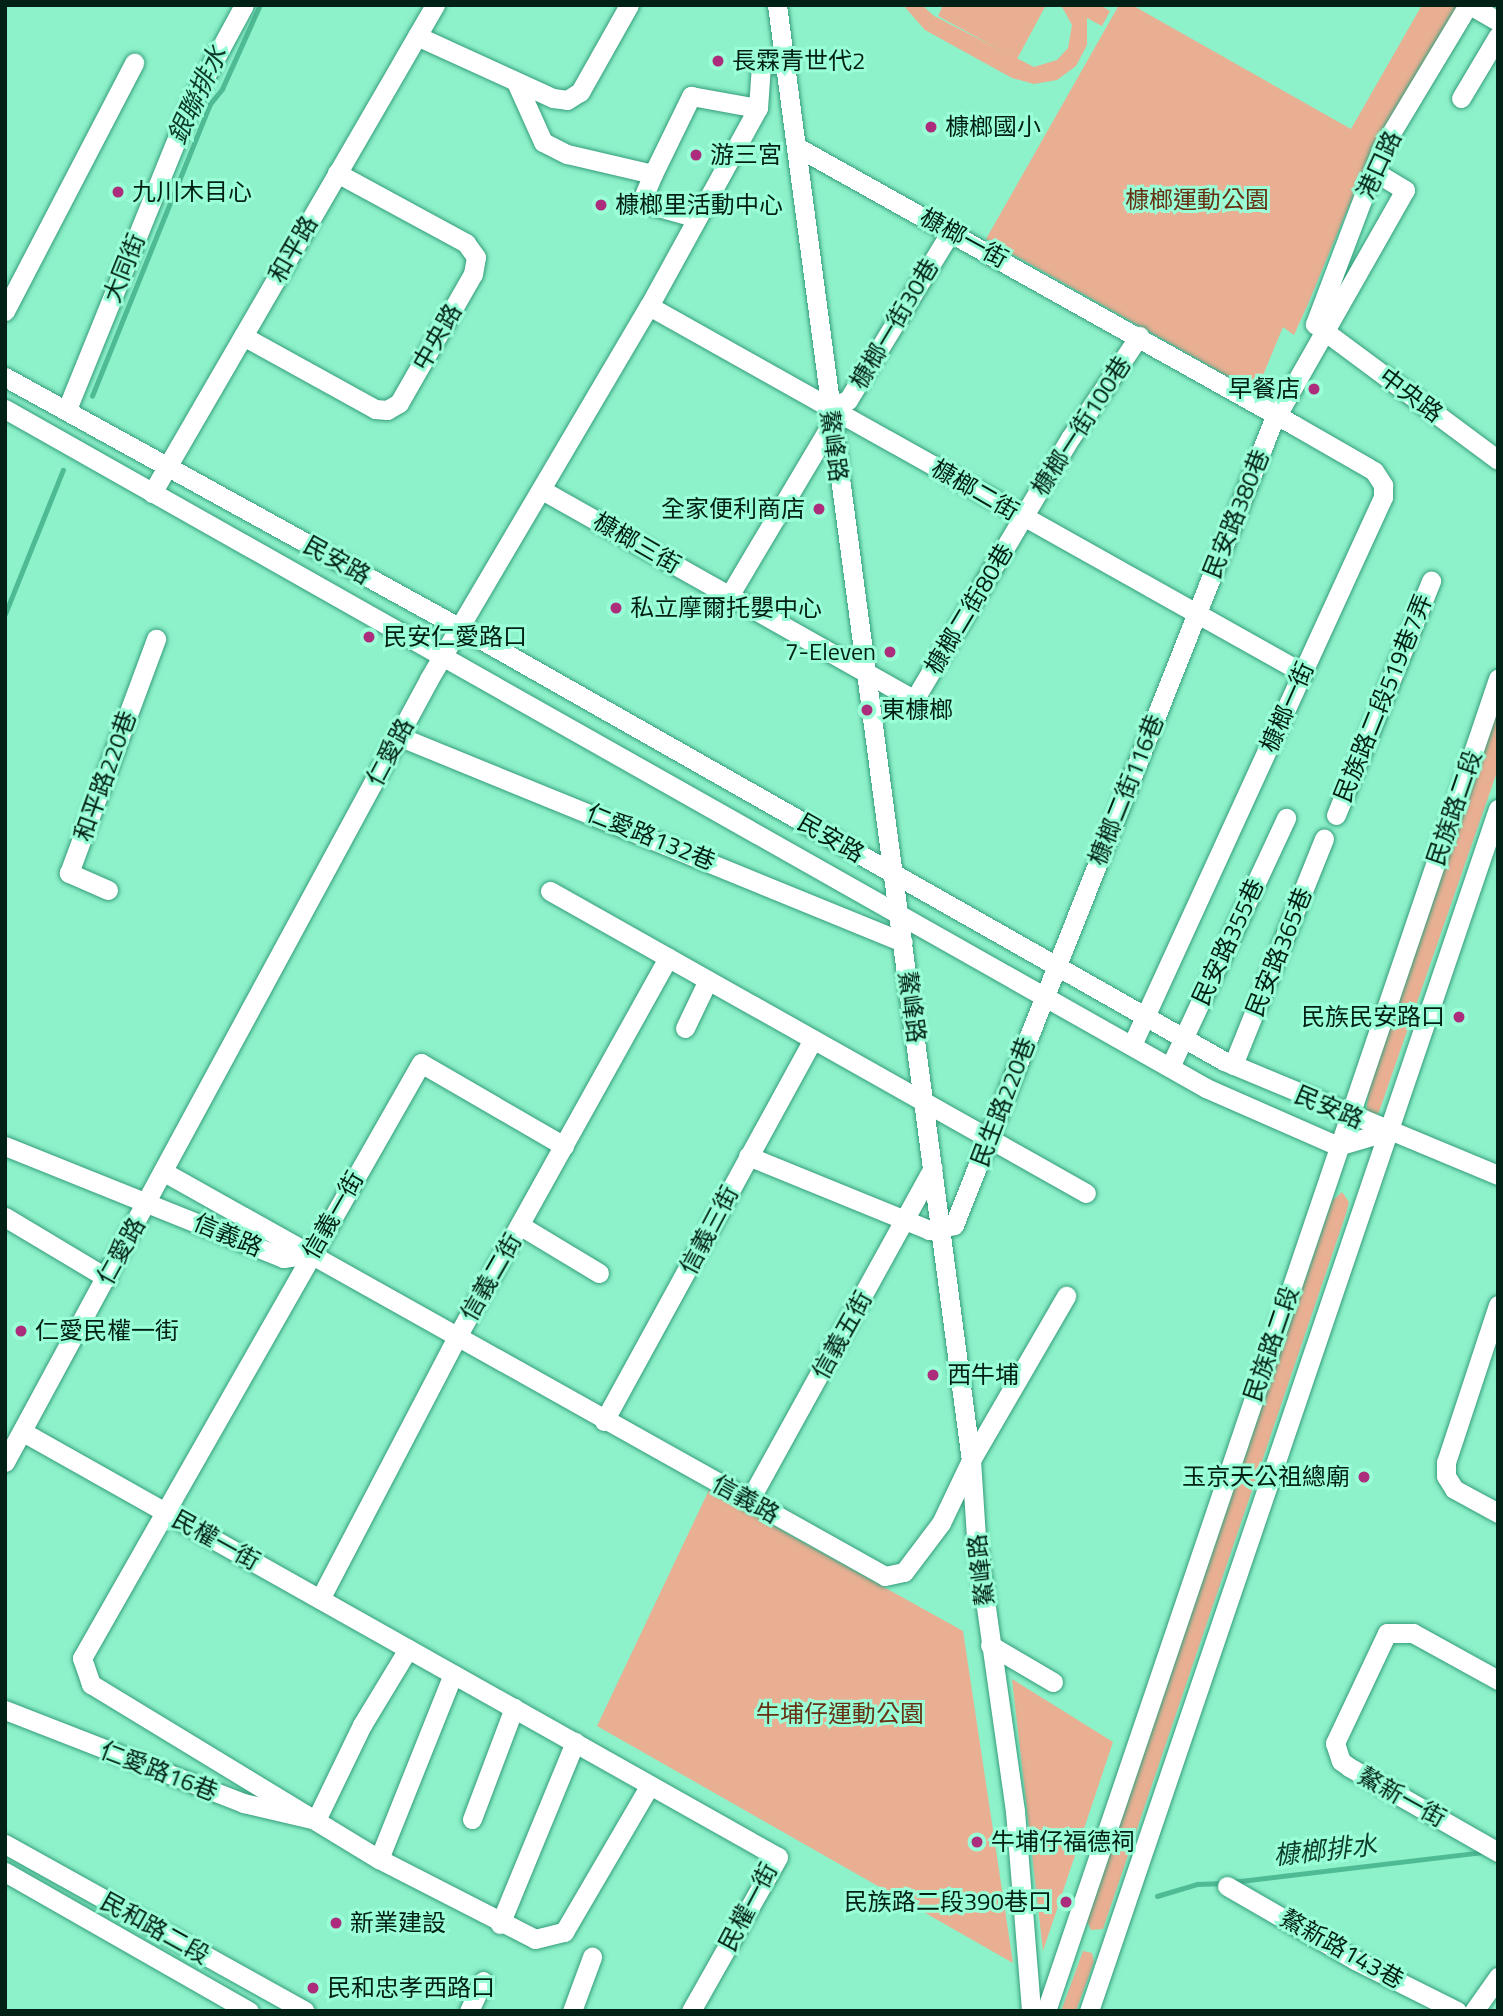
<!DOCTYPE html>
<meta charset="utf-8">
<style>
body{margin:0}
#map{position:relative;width:1503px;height:2016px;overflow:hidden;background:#8df1ca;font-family:"Titillium Web","Noto Sans TC",sans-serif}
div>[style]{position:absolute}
.green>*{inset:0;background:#e9af93}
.stream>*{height:4.5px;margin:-2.25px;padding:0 2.25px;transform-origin:2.25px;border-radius:2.25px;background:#4fbb95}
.roads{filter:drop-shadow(0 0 2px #349d7a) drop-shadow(0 0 2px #349d7a)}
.minor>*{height:19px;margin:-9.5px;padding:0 9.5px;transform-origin:9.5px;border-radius:9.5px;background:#fff}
.dots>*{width:19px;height:19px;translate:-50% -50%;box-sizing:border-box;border:4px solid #9afed7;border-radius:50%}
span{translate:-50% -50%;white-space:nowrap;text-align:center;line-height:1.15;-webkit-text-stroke:6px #9afed7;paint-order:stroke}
.poi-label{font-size:24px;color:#012116}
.left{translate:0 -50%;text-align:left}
.right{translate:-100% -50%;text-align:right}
.street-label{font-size:24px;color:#012116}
.park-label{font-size:24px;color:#663113}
.water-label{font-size:26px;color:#0b3c2c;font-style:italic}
.frame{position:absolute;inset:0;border:7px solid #012116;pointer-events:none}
</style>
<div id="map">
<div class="green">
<div style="clip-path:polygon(903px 5px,922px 5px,934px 16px,1034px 67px,1057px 60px,1068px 48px,1072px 25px,1061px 5px,1100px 5px,1110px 11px,1102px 26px,1087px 18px,1087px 45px,1076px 66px,1057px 80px,1034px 84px,1012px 78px,925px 30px)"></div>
<div style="clip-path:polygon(943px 5px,1046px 5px,1017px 59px,938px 16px)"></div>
<div style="clip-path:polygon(1119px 5px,1132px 5px,1351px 129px,1422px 5px,1462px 5px,1375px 143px,1308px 304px,1294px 335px,1283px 327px,1256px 392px,986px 239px)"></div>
<div style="clip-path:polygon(1498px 709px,1498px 769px,1379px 1112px,1375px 1117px,1366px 1114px,1369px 1087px)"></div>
<div style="clip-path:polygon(1342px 1192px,1349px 1202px,1346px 1214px,1103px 1929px,1091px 1930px,1087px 1921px,1332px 1201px)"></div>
<div style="clip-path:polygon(709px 1490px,963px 1631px,1013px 1963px,597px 1726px)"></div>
<div style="clip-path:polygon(1012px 1679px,1113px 1742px,1043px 1951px)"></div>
<div style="clip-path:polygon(1083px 1951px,1092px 1953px,1094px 1962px,1076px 2011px,1061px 2011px)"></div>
</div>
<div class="stream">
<div style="left:92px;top:396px;width:315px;rotate:-68deg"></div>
<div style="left:210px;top:104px;width:19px;rotate:-51deg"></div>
<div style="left:222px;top:89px;width:92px;rotate:-65.7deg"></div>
<div style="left:5px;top:614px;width:155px;rotate:-68.1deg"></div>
<div style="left:1232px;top:1882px;width:254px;rotate:-6.8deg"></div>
<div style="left:1157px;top:1896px;width:42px;rotate:-16.7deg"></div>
<div style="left:1197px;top:1884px;width:27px;rotate:-2deg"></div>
</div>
<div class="roads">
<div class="minor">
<div style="left:777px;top:5px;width:1468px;rotate:82.41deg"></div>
<div style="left:971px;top:1460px;width:77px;rotate:86.3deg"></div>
<div style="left:976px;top:1537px;width:277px;rotate:81.9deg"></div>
<div style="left:1015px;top:1811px;width:201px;rotate:85.4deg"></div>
<div style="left:1468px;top:5px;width:169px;rotate:121deg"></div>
<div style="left:1381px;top:150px;width:186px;rotate:110.8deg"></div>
<div style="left:1315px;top:324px;width:228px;rotate:36.6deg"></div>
<div style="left:1470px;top:5px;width:32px;rotate:30deg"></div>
<div style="left:417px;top:36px;width:149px;rotate:24.5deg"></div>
<div style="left:553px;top:98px;width:14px;rotate:8deg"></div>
<div style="left:567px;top:100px;width:15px;rotate:-32deg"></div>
<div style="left:580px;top:92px;width:100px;rotate:-60.6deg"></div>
<div style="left:516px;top:82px;width:66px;rotate:65.8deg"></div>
<div style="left:543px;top:142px;width:27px;rotate:27deg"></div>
<div style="left:567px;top:154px;width:88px;rotate:13.1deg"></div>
<div style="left:653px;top:174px;width:30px;rotate:113deg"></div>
<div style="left:641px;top:202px;width:58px;rotate:15.9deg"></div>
<div style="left:1461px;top:98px;width:72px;rotate:-59.2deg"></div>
<div style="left:797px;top:147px;width:569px;rotate:29.22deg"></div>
<div style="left:1294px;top:425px;width:92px;rotate:29.9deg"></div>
<div style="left:1374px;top:471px;width:17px;rotate:57deg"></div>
<div style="left:1383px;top:485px;width:12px;rotate:90deg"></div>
<div style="left:1383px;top:497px;width:603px;rotate:114.61deg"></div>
<div style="left:653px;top:174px;width:87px;rotate:-64deg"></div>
<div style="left:691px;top:96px;width:68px;rotate:10.2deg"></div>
<div style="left:649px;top:306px;width:750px;rotate:29.3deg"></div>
<div style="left:5px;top:311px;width:280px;rotate:-62.5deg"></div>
<div style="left:243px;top:336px;width:151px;rotate:28.9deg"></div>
<div style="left:375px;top:409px;width:12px;rotate:5deg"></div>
<div style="left:387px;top:410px;width:14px;rotate:-30deg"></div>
<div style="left:399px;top:403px;width:149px;rotate:-60.2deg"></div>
<div style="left:473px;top:274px;width:17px;rotate:-80deg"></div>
<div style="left:476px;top:257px;width:17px;rotate:-126deg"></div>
<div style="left:466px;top:243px;width:147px;rotate:-151.5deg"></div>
<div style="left:5px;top:377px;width:545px;rotate:28.87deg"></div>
<div style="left:482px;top:640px;width:853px;rotate:29.57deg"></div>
<div style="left:1224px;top:1061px;width:297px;rotate:22.6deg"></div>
<div style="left:829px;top:407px;width:20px;rotate:-20deg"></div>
<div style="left:848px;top:400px;width:198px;rotate:-58.6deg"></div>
<div style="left:5px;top:409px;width:1380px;rotate:29.48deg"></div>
<div style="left:1206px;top:1088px;width:144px;rotate:23.7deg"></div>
<div style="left:1338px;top:1146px;width:52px;rotate:-16.7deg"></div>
<div style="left:67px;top:409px;width:335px;rotate:-67.9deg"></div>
<div style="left:193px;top:99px;width:107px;rotate:-61.5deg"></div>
<div style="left:542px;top:490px;width:427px;rotate:29.4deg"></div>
<div style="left:914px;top:700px;width:306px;rotate:-59.2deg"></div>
<div style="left:1071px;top:437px;width:122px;rotate:-56deg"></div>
<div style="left:152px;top:493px;width:564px;rotate:-59.89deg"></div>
<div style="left:729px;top:596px;width:200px;rotate:-59.3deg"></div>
<div style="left:398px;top:736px;width:545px;rotate:22.19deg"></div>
<div style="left:1336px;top:815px;width:253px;rotate:-67.9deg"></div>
<div style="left:108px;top:890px;width:43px;rotate:-156.4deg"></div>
<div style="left:69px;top:873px;width:250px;rotate:-69.6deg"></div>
<div style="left:550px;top:891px;width:615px;rotate:29.4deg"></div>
<div style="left:685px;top:1028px;width:53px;rotate:-64.4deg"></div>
<div style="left:1233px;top:1065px;width:244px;rotate:-68.1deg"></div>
<div style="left:1170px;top:1067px;width:275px;rotate:-65deg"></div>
<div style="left:5px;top:1146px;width:300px;rotate:21.9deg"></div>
<div style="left:283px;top:1258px;width:27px;rotate:-8deg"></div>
<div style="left:564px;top:1146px;width:165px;rotate:-149.9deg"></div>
<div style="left:421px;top:1063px;width:685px;rotate:119.67deg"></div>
<div style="left:82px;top:1658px;width:28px;rotate:71deg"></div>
<div style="left:91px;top:1684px;width:337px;rotate:31.3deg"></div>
<div style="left:379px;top:1859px;width:175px;rotate:27.1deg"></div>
<div style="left:535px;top:1939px;width:30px;rotate:-14deg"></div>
<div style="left:564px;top:1932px;width:170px;rotate:-59.7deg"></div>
<div style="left:748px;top:1156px;width:196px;rotate:22.2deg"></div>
<div style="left:929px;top:1230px;width:25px;rotate:-11deg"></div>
<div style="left:954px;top:1225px;width:862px;rotate:-68.35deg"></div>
<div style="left:1272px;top:424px;width:269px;rotate:-60.4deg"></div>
<div style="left:1405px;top:190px;width:37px;rotate:-149deg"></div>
<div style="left:164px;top:1172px;width:826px;rotate:29.26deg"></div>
<div style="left:885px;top:1576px;width:19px;rotate:-12deg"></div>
<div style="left:904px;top:1572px;width:61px;rotate:-52.9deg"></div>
<div style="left:941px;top:1523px;width:70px;rotate:-64.5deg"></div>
<div style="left:971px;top:1460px;width:190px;rotate:-59.9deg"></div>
<div style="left:5px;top:1217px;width:119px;rotate:30.9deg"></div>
<div style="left:521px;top:1226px;width:91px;rotate:31.1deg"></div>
<div style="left:1498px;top:1305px;width:165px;rotate:108.3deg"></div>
<div style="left:1446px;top:1462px;width:14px;rotate:90deg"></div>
<div style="left:1446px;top:1476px;width:15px;rotate:58deg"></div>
<div style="left:1454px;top:1489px;width:50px;rotate:28.6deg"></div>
<div style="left:604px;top:1421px;width:435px;rotate:-61.3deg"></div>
<div style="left:23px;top:1432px;width:866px;rotate:29.38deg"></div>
<div style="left:778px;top:1857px;width:177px;rotate:119.5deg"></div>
<div style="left:5px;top:1462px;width:890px;rotate:-61.56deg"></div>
<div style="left:429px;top:679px;width:433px;rotate:-59.5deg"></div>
<div style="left:649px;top:306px;width:226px;rotate:-61.2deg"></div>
<div style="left:758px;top:108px;width:43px;rotate:-86deg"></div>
<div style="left:761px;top:65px;width:24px;rotate:-5deg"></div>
<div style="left:749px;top:1501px;width:380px;rotate:-61.1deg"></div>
<div style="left:320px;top:1599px;width:298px;rotate:-62.4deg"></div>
<div style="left:458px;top:1335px;width:432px;rotate:-60.9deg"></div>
<div style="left:990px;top:1645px;width:73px;rotate:30.4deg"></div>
<div style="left:1498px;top:1680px;width:97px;rotate:-151.1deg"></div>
<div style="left:1413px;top:1633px;width:26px;rotate:180deg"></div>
<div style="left:1387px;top:1633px;width:122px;rotate:115.3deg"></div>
<div style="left:1335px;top:1743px;width:19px;rotate:72deg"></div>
<div style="left:1341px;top:1761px;width:10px;rotate:37deg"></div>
<div style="left:1349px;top:1767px;width:172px;rotate:29.7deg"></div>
<div style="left:5px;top:1710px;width:256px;rotate:21.3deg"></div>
<div style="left:243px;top:1803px;width:75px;rotate:13.1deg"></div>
<div style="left:316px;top:1820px;width:106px;rotate:-64.2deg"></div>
<div style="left:362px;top:1725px;width:89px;rotate:-58.8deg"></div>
<div style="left:472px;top:1819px;width:119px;rotate:-69.3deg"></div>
<div style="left:5px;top:1844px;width:343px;rotate:29.1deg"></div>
<div style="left:379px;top:1859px;width:199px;rotate:-68.2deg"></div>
<div style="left:5px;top:1872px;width:281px;rotate:29.7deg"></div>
<div style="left:1227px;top:1886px;width:148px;rotate:30deg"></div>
<div style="left:1355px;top:1960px;width:114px;rotate:26.6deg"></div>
<div style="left:500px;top:1924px;width:197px;rotate:-67.6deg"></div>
<div style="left:469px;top:2011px;width:33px;rotate:-65deg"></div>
<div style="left:572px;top:2011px;width:58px;rotate:-69.7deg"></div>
<div style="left:1046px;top:2011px;width:1407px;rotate:-71.26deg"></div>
<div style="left:1089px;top:2011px;width:1270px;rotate:-71.21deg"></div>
<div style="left:1474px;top:2011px;width:42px;rotate:-54.8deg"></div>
</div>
</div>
<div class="dots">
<div style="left:718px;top:61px;background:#ac2d7c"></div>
<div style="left:931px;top:127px;background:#ac2d7c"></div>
<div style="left:696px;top:155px;background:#ac2d7c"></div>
<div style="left:118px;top:192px;background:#ac2d7c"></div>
<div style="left:601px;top:205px;background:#ac2d7c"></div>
<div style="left:1314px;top:389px;background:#ac2d7c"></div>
<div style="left:819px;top:509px;background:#ac2d7c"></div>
<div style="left:616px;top:608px;background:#ac2d7c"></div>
<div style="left:369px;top:637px;background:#ac2d7c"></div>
<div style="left:890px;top:652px;background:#ac2d7c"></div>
<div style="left:867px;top:710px;background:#ac2d7c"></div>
<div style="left:1459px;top:1017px;background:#ac2d7c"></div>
<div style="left:21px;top:1331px;background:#ac2d7c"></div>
<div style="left:933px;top:1375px;background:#ac2d7c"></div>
<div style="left:1364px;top:1477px;background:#ac2d7c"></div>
<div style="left:977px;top:1842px;background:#ac2d7c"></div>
<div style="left:1066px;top:1902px;background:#ac2d7c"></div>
<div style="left:336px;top:1923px;background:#ac2d7c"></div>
<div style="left:313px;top:1988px;background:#ac2d7c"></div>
</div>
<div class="poi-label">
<span class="left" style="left:732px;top:61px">長霖青世代2</span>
<span class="left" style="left:945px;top:127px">槺榔國小</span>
<span class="left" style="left:710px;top:155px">游三宮</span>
<span class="left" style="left:132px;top:192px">九川木目心</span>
<span class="left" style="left:615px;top:205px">槺榔里活動中心</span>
<span class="right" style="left:1300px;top:389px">早餐店</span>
<span class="right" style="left:805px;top:509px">全家便利商店</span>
<span class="left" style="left:630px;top:608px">私立摩爾托嬰中心</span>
<span class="left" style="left:383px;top:637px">民安仁愛路口</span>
<span class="right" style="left:876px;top:652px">7-Eleven</span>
<span class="left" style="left:881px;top:710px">東槺榔</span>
<span class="right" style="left:1445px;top:1017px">民族民安路口</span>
<span class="left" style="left:35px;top:1331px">仁愛民權一街</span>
<span class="left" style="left:947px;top:1375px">西牛埔</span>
<span class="right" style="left:1350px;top:1477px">玉京天公祖總廟</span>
<span class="left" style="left:991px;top:1842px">牛埔仔福德祠</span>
<span class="right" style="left:1052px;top:1902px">民族路二段390巷口</span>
<span class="left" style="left:350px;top:1923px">新業建設</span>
<span class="left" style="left:327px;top:1988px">民和忠孝西路口</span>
</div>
<div class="street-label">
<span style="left:1379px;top:165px;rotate:-65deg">港口路</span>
<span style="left:964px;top:238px;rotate:29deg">槺榔一街</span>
<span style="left:293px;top:249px;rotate:-60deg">和平路</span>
<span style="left:124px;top:268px;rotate:-68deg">大同街</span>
<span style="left:894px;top:324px;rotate:-59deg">槺榔一街30巷</span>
<span style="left:437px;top:337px;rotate:-60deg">中央路</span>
<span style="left:1411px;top:395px;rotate:37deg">中央路</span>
<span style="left:1081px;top:426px;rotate:-57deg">槺榔一街100巷</span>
<span style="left:834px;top:446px;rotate:82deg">鰲峰路</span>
<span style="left:975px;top:490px;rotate:30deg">槺榔二街</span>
<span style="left:1236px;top:514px;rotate:-68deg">民安路380巷</span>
<span style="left:637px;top:543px;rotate:30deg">槺榔三街</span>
<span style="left:337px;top:560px;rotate:29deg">民安路</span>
<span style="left:969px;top:609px;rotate:-59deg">槺榔二街80巷</span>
<span style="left:1383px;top:698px;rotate:-68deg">民族路二段519巷7弄</span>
<span style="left:1287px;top:707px;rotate:-66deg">槺榔一街</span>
<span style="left:390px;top:752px;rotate:-62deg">仁愛路</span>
<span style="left:105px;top:776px;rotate:-70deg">和平路220巷</span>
<span style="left:1126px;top:790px;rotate:-68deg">槺榔二街116巷</span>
<span style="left:1454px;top:808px;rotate:-71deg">民族路二段</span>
<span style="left:651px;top:837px;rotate:22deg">仁愛路132巷</span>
<span style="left:831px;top:838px;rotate:30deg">民安路</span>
<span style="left:1228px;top:942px;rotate:-65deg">民安路355巷</span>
<span style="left:1279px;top:952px;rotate:-68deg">民安路365巷</span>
<span style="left:912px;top:1007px;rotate:82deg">鰲峰路</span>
<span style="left:1003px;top:1102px;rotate:-69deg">民生路220巷</span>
<span style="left:1329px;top:1107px;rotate:23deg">民安路</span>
<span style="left:333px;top:1215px;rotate:-60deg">信義一街</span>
<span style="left:709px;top:1230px;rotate:-62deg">信義三街</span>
<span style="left:228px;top:1235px;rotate:23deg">信義路</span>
<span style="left:121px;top:1251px;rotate:-61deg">仁愛路</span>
<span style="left:491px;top:1277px;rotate:-60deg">信義二街</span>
<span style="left:842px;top:1335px;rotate:-61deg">信義五街</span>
<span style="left:1271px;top:1344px;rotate:-71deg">民族路二段</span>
<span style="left:746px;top:1499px;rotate:29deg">信義路</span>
<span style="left:216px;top:1540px;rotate:29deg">民權一街</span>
<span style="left:981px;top:1570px;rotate:-97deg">鰲峰路</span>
<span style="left:159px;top:1771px;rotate:21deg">仁愛路16巷</span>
<span style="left:1402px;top:1797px;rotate:29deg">鰲新一街</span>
<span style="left:748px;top:1907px;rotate:-62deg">民權一街</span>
<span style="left:155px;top:1928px;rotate:29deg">民和路二段</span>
<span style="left:1342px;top:1949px;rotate:29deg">鰲新路143巷</span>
</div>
<div class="park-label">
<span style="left:1197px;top:200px">槺榔運動公園</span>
<span style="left:840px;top:1714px">牛埔仔運動公園</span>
</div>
<div class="water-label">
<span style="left:197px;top:95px;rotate:-65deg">銀聯排水</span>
<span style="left:1325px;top:1850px;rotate:-6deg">槺榔排水</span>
</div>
<div class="frame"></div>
</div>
